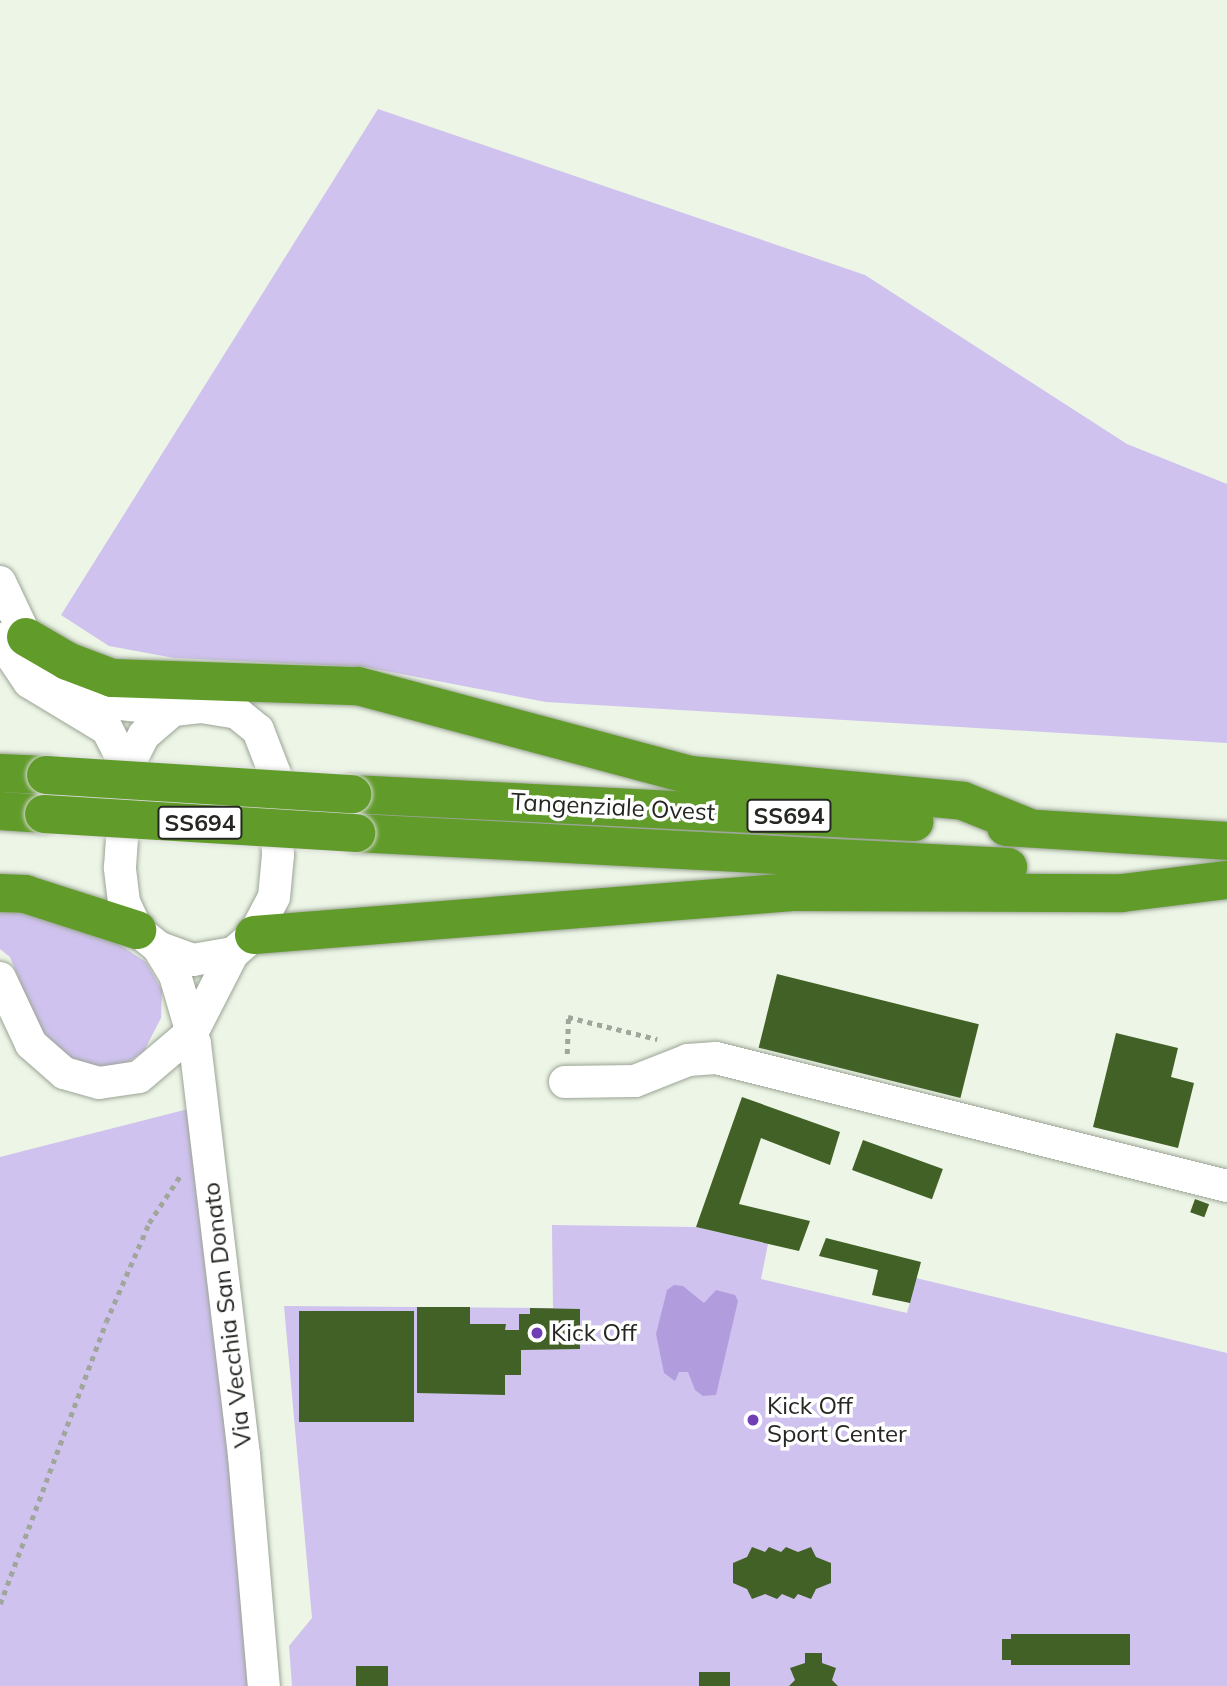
<!DOCTYPE html>
<style>
body{margin:0}
#map{position:relative;width:1227px;height:1686px;overflow:hidden;background:#ecf5e6;font-family:Mulish,sans-serif}
div>[style]{position:absolute}
.green>*{inset:0;background:#cfc2ee}
.water>*{inset:0;background:#b19ddd}
.building>*{inset:0;background:#416126;transform-origin:0 0}
.path>*{height:4.5px;margin-top:-2.25px;transform-origin:0;background:repeating-linear-gradient(90deg,#a0a69b 0 5px,transparent 0 10px)}
.roads{filter:drop-shadow(0 0 2px #9ba495) drop-shadow(0 0 2px #9ba495)}
.minor>*{height:32px;margin:-16px;padding:0 16px;transform-origin:16px;border-radius:16px;background:#fff}
.highway>*{height:38px;margin:-19px;padding:0 19px;transform-origin:19px;border-radius:19px;background:#619c2a}
.bridges{filter:drop-shadow(0 0 2px #d8d8d7) drop-shadow(0 0 2px #d8d8d7)}
.highway-bridge>*{height:38px;margin:-19px;padding:0 19px;transform-origin:19px;border-radius:19px;background:#619c2a}
.dots>*{width:19px;height:19px;translate:-50% -50%;box-sizing:border-box;border:4px solid #fff;border-radius:50%}
span{translate:-50% -50%;white-space:nowrap;text-align:center;line-height:1.15;-webkit-text-stroke:7px #fff;paint-order:stroke}
.shield-label span{padding:2px 5px;background:#fff;border:2px solid;border-radius:5px;-webkit-text-stroke-width:0}
.shield-label{font-size:23px;color:#242722;font-weight:700}
.street-label{font-size:24px;color:#242722}
.poi-label{font-size:24px;color:#242722}
.left{translate:0 -50%;text-align:left}
</style>
<div id="map">
<div class="green">
<div style="clip-path:polygon(378px 109px,865px 275px,1127px 444px,1227px 484px,1227px 743px,546px 702px,365px 667px,174px 658px,109px 646px,61px 615px)"></div>
<div style="clip-path:polygon(0 904px,112px 940px,146px 962px,162px 990px,161px 1018px,144px 1051px,124px 1065px,101px 1070px,68px 1062px,44px 1042px,10px 957px,0 949px)"></div>
<div style="clip-path:polygon(196px 1107px,255px 1686px,0 1686px,0 1157px)"></div>
<div style="clip-path:polygon(552px 1225px,696px 1227px,768px 1244px,761px 1279px,907px 1313px,916px 1278px,1227px 1353px,1227px 1686px,292px 1686px,289px 1646px,312px 1618px,284px 1306px,553px 1308px)"></div>
</div>
<div class="water">
<div style="clip-path:polygon(674px 1285px,683px 1286px,704px 1303px,716px 1290px,735px 1295px,738px 1301px,716px 1395px,703px 1396px,695px 1390px,688px 1372px,679px 1372px,675px 1381px,664px 1373px,656px 1334px,667px 1290px)"></div>
</div>
<div class="building">
<div style="left:777px;top:974px;width:208px;height:76px;rotate:14deg"></div>
<div style="clip-path:polygon(1116px 1033px,1178px 1048px,1171px 1077px,1194px 1083px,1178px 1148px,1093px 1127px)"></div>
<div style="clip-path:polygon(742px 1097px,840px 1132px,830px 1165px,761px 1138px,739px 1204px,810px 1221px,799px 1251px,696px 1227px)"></div>
<div style="left:863px;top:1140px;width:85px;height:32px;rotate:20deg"></div>
<div style="left:1195px;top:1199px;width:15px;height:14px;rotate:20deg"></div>
<div style="clip-path:polygon(826px 1238px,921px 1262px,910px 1303px,872px 1295px,878px 1270px,819px 1256px)"></div>
<div style="clip-path:polygon(417px 1307px,470px 1307px,470px 1324px,506px 1324px,505px 1330px,519px 1330px,519px 1314px,530px 1314px,530px 1308px,580px 1309px,580px 1349px,521px 1350px,521px 1375px,505px 1375px,505px 1395px,417px 1393px)"></div>
<div style="left:299px;top:1311px;width:115px;height:111px"></div>
<div style="clip-path:polygon(752px 1547px,765px 1552px,769px 1547px,781px 1552px,786px 1547px,798px 1552px,811px 1547px,816px 1557px,831px 1563px,831px 1583px,816px 1589px,811px 1599px,798px 1594px,794px 1599px,782px 1594px,777px 1599px,765px 1594px,752px 1599px,747px 1589px,733px 1583px,733px 1563px,747px 1557px)"></div>
<div style="clip-path:polygon(1011px 1634px,1130px 1634px,1130px 1665px,1011px 1665px,1011px 1660px,1002px 1660px,1002px 1639px,1011px 1639px)"></div>
<div style="clip-path:polygon(805px 1653px,822px 1653px,822px 1663px,836px 1668px,832px 1680px,838px 1686px,789px 1686px,795px 1680px,790px 1668px,805px 1663px)"></div>
<div style="left:356px;top:1666px;width:32px;height:20px"></div>
<div style="left:699px;top:1672px;width:31px;height:14px"></div>
</div>
<div class="path">
<div style="left:567px;top:1054px;width:37px;rotate:-88deg"></div>
<div style="left:568px;top:1017px;width:92px;rotate:13.9deg"></div>
<div style="left:0;top:1604px;width:301px;rotate:-69.4deg"></div>
<div style="left:106px;top:1322px;width:108px;rotate:-66.5deg"></div>
<div style="left:149px;top:1223px;width:56px;rotate:-56.6deg"></div>
</div>
<div class="roads">
<div class="minor">
<div style="left:0;top:582px;width:61px;rotate:64.7deg"></div>
<div style="left:26px;top:637px;width:50px;rotate:55.7deg"></div>
<div style="left:54px;top:678px;width:55px;rotate:26.1deg"></div>
<div style="left:103px;top:702px;width:70px;rotate:6.5deg"></div>
<div style="left:0;top:639px;width:52px;rotate:56deg"></div>
<div style="left:29px;top:682px;width:91px;rotate:31.1deg"></div>
<div style="left:107px;top:729px;width:44px;rotate:62.9deg"></div>
<div style="left:201px;top:707px;width:36px;rotate:9deg"></div>
<div style="left:237px;top:713px;width:27px;rotate:39deg"></div>
<div style="left:258px;top:730px;width:47px;rotate:68.9deg"></div>
<div style="left:275px;top:774px;width:81px;rotate:87.9deg"></div>
<div style="left:278px;top:855px;width:42px;rotate:95.4deg"></div>
<div style="left:274px;top:897px;width:43px;rotate:117.8deg"></div>
<div style="left:254px;top:935px;width:28px;rotate:139deg"></div>
<div style="left:233px;top:953px;width:41px;rotate:170.1deg"></div>
<div style="left:193px;top:960px;width:37px;rotate:-160deg"></div>
<div style="left:158px;top:947px;width:27px;rotate:-141deg"></div>
<div style="left:137px;top:930px;width:31px;rotate:-115deg"></div>
<div style="left:124px;top:902px;width:35px;rotate:-97deg"></div>
<div style="left:120px;top:867px;width:99px;rotate:-86deg"></div>
<div style="left:127px;top:768px;width:37px;rotate:-63deg"></div>
<div style="left:144px;top:735px;width:38px;rotate:-41deg"></div>
<div style="left:173px;top:710px;width:28px;rotate:-6deg"></div>
<div style="left:158px;top:947px;width:33px;rotate:59deg"></div>
<div style="left:175px;top:975px;width:72px;rotate:73.8deg"></div>
<div style="left:195px;top:1044px;width:414px;rotate:83.2deg"></div>
<div style="left:244px;top:1455px;width:232px;rotate:85.1deg"></div>
<div style="left:0;top:978px;width:73px;rotate:64.8deg"></div>
<div style="left:31px;top:1044px;width:44px;rotate:41.3deg"></div>
<div style="left:64px;top:1073px;width:36px;rotate:16deg"></div>
<div style="left:99px;top:1083px;width:40px;rotate:-8.5deg"></div>
<div style="left:139px;top:1077px;width:71px;rotate:-40.4deg"></div>
<div style="left:193px;top:1031px;width:88px;rotate:-62.9deg"></div>
<div style="left:565px;top:1082px;width:70px;rotate:-0.8deg"></div>
<div style="left:635px;top:1081px;width:57px;rotate:-21.6deg"></div>
<div style="left:688px;top:1060px;width:28px;rotate:-4deg"></div>
<div style="left:716px;top:1058px;width:527px;rotate:14.06deg"></div>
</div>
<div class="highway">
<div style="left:26px;top:637px;width:48px;rotate:30.3deg"></div>
<div style="left:67px;top:661px;width:48px;rotate:20.7deg"></div>
<div style="left:112px;top:678px;width:246px;rotate:1.9deg"></div>
<div style="left:358px;top:686px;width:344px;rotate:15deg"></div>
<div style="left:690px;top:775px;width:274px;rotate:5.4deg"></div>
<div style="left:963px;top:801px;width:72px;rotate:21.9deg"></div>
<div style="left:0;top:773px;width:46px;rotate:2.5deg"></div>
<div style="left:352px;top:794px;width:563px;rotate:2.85deg"></div>
<div style="left:0;top:811px;width:44px;rotate:3.9deg"></div>
<div style="left:1006px;top:827px;width:221px;rotate:3.6deg"></div>
<div style="left:356px;top:833px;width:653px;rotate:2.99deg"></div>
<div style="left:0;top:893px;width:25px;rotate:2deg"></div>
<div style="left:25px;top:894px;width:118px;rotate:17.8deg"></div>
<div style="left:254px;top:935px;width:540px;rotate:-4.57deg"></div>
<div style="left:792px;top:892px;width:330px;rotate:0.2deg"></div>
<div style="left:1122px;top:893px;width:106px;rotate:-7.1deg"></div>
</div>
</div>
<div class="bridges">
<div class="highway-bridge">
<div style="left:46px;top:775px;width:307px;rotate:3.6deg"></div>
<div style="left:44px;top:814px;width:313px;rotate:3.5deg"></div>
</div>
</div>
<div class="dots">
<div style="left:537px;top:1333px;background:#703fb6"></div>
<div style="left:753px;top:1420px;background:#703fb6"></div>
</div>
<div class="shield-label">
<span style="left:789px;top:816px">SS694</span>
<span style="left:200px;top:823px">SS694</span>
</div>
<div class="street-label">
<span style="left:613px;top:807px;rotate:3deg">Tangenziale Ovest</span>
<span style="left:227px;top:1315px;rotate:-97deg">Via Vecchia San Donato</span>
</div>
<div class="poi-label">
<span class="left" style="left:551px;top:1333px">Kick Off</span>
<span class="left" style="left:767px;top:1420px">Kick Off<br>Sport Center</span>
</div>
</div>
